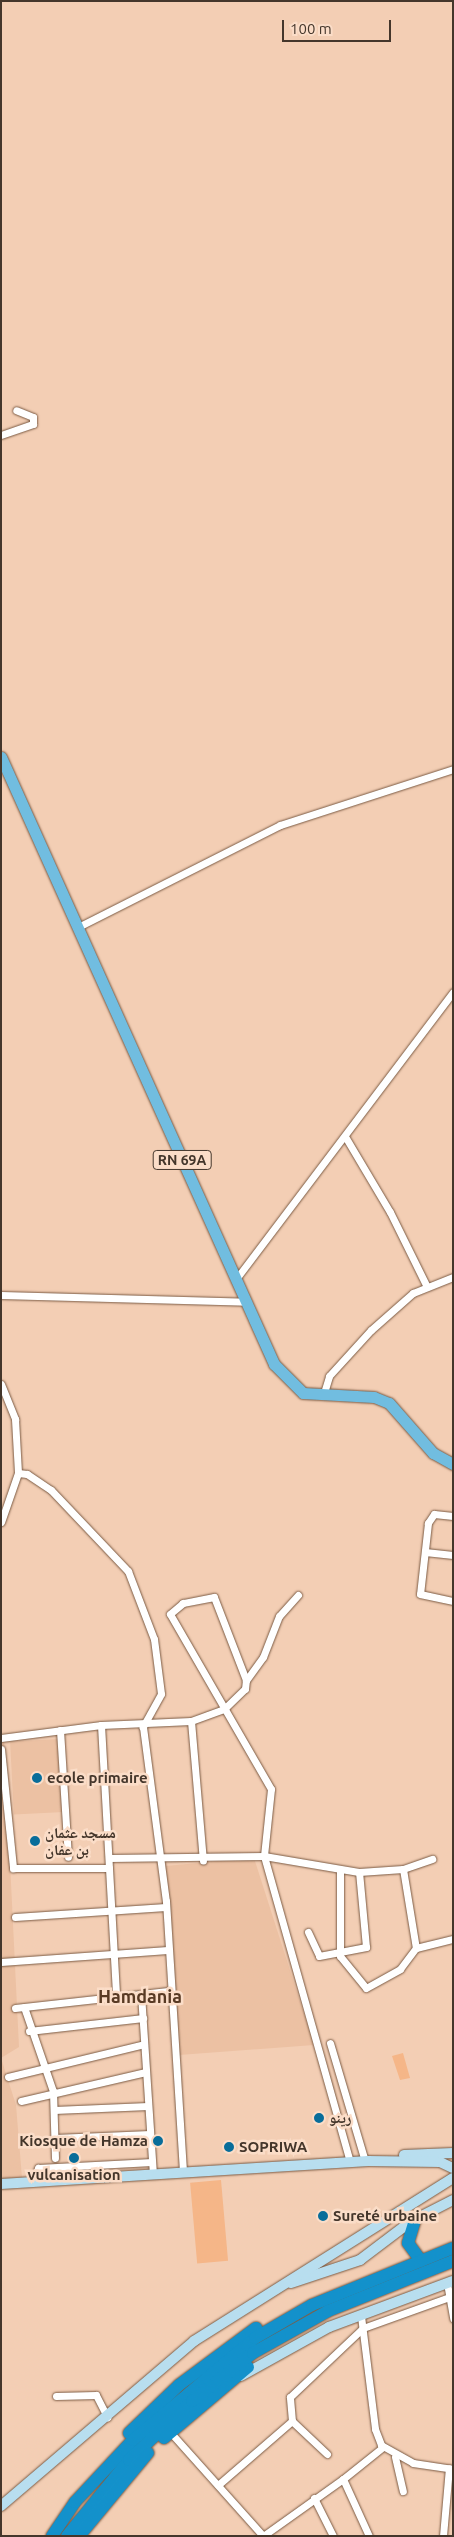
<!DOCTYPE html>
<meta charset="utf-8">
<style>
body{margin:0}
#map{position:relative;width:454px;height:2537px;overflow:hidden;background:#f3ceb4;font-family:Ubuntu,"Noto Naskh Arabic",sans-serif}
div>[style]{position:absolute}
.built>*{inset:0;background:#ecc1a3;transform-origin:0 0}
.green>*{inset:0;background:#f5b688;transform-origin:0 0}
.roads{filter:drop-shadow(0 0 1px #7b5b44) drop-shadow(0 0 1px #7b5b44)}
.street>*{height:7px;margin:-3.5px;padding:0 3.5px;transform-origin:3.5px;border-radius:3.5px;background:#fff}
.secondary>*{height:10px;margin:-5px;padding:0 5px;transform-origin:5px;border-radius:5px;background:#b8deef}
.primary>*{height:11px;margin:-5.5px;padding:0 5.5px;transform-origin:5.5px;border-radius:5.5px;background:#71bde0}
.highway>*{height:12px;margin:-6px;padding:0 6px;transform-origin:6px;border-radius:6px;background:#1391cb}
.dots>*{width:14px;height:14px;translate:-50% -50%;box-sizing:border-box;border:2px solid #fbddc8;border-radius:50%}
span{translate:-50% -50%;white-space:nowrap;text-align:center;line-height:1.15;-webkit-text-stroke:5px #fbddc8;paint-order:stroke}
.shield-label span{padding:1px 4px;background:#fbddc8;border:1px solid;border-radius:4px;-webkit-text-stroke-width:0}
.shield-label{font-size:14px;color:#44362b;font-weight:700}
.poi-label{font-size:15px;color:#44362b;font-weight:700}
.left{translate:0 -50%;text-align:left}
.right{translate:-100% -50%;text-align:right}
.quarter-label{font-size:18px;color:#583a24;font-weight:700}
.frame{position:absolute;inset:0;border:2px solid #44362b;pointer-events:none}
.scale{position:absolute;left:282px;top:20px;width:109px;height:22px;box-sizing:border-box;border:2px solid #44362b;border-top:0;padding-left:6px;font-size:15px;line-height:18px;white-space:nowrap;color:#44362b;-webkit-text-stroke:4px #fbddc8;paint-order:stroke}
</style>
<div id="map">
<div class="built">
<div style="clip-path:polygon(4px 1739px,19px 2047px,1px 2058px,1px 1740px)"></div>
<div style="left:60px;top:1739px;width:73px;height:50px;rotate:87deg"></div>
<div style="clip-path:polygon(254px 1858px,314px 2045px,179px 2055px,165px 1866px)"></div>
<div style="clip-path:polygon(1px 2058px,16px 2105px,22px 2178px,1px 2179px)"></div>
</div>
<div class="green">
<div style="clip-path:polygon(403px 2053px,410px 2078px,400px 2080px,392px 2056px)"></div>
<div style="left:221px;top:2180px;width:81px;height:31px;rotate:85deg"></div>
</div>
<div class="roads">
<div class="street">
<div style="left:1px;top:435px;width:34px;rotate:-19deg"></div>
<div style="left:33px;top:424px;width:7px;rotate:-90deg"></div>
<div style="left:33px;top:417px;width:18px;rotate:-158deg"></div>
<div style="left:78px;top:927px;width:226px;rotate:-26.8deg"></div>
<div style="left:280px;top:825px;width:182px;rotate:-17.9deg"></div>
<div style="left:346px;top:1138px;width:86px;rotate:59.3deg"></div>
<div style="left:390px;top:1212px;width:81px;rotate:63.7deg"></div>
<div style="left:236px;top:1279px;width:360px;rotate:-52.9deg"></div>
<div style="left:1px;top:1295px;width:246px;rotate:1.6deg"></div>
<div style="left:1px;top:1384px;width:38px;rotate:68deg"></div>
<div style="left:15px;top:1419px;width:54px;rotate:86.8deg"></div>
<div style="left:18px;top:1473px;width:52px;rotate:109.1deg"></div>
<div style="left:323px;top:1396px;width:21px;rotate:-73deg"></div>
<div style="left:329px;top:1376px;width:62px;rotate:-47.6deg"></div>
<div style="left:371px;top:1330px;width:56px;rotate:-41.4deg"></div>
<div style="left:413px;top:1293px;width:43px;rotate:-21.8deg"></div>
<div style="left:18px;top:1473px;width:9px;rotate:6deg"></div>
<div style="left:27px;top:1474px;width:29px;rotate:34deg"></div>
<div style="left:51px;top:1490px;width:112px;rotate:46.5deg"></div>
<div style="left:128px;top:1571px;width:73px;rotate:69.1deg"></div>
<div style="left:154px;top:1639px;width:55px;rotate:82.7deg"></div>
<div style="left:161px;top:1694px;width:38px;rotate:119deg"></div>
<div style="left:143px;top:1727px;width:176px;rotate:82.5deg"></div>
<div style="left:166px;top:1901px;width:272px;rotate:86.4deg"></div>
<div style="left:453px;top:1516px;width:19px;rotate:-174deg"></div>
<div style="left:434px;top:1514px;width:11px;rotate:124deg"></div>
<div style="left:428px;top:1523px;width:71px;rotate:96.4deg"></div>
<div style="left:420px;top:1594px;width:34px;rotate:12deg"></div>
<div style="left:425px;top:1552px;width:28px;rotate:6deg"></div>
<div style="left:298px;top:1595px;width:28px;rotate:132deg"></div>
<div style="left:279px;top:1616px;width:44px;rotate:111.3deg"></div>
<div style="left:263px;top:1657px;width:29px;rotate:126deg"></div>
<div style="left:246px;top:1680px;width:89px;rotate:-111.1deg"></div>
<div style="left:214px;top:1597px;width:32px;rotate:169deg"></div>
<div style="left:183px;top:1603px;width:17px;rotate:140deg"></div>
<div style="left:170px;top:1614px;width:202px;rotate:60deg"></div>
<div style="left:271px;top:1789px;width:67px;rotate:96deg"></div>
<div style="left:264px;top:1856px;width:96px;rotate:9.6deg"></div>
<div style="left:359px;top:1872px;width:44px;rotate:-3.9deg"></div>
<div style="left:403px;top:1869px;width:31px;rotate:-19deg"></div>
<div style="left:191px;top:1721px;width:140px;rotate:85.1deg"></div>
<div style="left:101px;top:1725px;width:272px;rotate:86.8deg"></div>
<div style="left:60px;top:1730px;width:127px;rotate:86.4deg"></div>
<div style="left:1px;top:1738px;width:101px;rotate:-7.4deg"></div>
<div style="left:101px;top:1725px;width:90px;rotate:-2.5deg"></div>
<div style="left:191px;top:1721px;width:35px;rotate:-20deg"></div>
<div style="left:224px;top:1709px;width:29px;rotate:-44deg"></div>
<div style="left:245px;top:1689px;width:9px;rotate:-84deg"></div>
<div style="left:1px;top:1749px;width:120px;rotate:84.2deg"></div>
<div style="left:13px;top:1868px;width:96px"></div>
<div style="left:109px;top:1858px;width:155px;rotate:-0.7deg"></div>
<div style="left:264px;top:1856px;width:318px;rotate:74.3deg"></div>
<div style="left:403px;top:1869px;width:80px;rotate:80.7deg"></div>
<div style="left:340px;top:1871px;width:85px;rotate:90deg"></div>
<div style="left:340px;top:1956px;width:41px;rotate:50.9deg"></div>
<div style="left:366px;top:1988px;width:39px;rotate:-29deg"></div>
<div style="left:400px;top:1969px;width:26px;rotate:-53deg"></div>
<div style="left:416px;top:1948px;width:38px;rotate:-14deg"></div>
<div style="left:15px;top:1917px;width:151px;rotate:-3.8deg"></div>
<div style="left:308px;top:1932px;width:26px;rotate:65deg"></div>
<div style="left:319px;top:1956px;width:48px;rotate:-10.8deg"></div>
<div style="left:366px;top:1947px;width:75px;rotate:-95.3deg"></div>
<div style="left:1px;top:1962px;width:167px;rotate:-4.1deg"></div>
<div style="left:141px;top:1994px;width:180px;rotate:86.2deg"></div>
<div style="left:24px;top:2007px;width:89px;rotate:71deg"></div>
<div style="left:53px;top:2091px;width:67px;rotate:88.3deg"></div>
<div style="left:15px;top:2008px;width:154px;rotate:-6.3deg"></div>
<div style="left:29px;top:2031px;width:115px;rotate:-6.5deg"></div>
<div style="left:330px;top:2043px;width:123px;rotate:73.5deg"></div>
<div style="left:8px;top:2077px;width:140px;rotate:-13.6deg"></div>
<div style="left:21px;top:2101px;width:128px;rotate:-13.1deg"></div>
<div style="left:54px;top:2110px;width:94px;rotate:-2.4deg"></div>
<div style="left:55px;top:2138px;width:95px;rotate:-2.4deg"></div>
<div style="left:31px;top:2182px;width:16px;rotate:-63deg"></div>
<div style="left:38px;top:2168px;width:114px;rotate:-3deg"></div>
<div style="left:447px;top:2283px;width:36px;rotate:80deg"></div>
<div style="left:361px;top:2316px;width:114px;rotate:82.9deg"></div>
<div style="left:375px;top:2429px;width:17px;rotate:69deg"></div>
<div style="left:381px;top:2445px;width:37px;rotate:29deg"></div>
<div style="left:413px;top:2463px;width:40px;rotate:8.5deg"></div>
<div style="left:56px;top:2396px;width:40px;rotate:-1.4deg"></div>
<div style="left:96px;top:2395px;width:25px;rotate:63deg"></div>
<div style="left:171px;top:2433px;width:138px;rotate:48.2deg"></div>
<div style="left:327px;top:2454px;width:48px;rotate:-136.7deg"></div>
<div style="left:292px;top:2421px;width:24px;rotate:-95deg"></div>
<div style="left:290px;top:2397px;width:100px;rotate:-43.4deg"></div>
<div style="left:363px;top:2328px;width:91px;rotate:-19.8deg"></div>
<div style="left:395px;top:2457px;width:35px;rotate:77deg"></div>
<div style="left:343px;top:2479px;width:51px;rotate:-38.7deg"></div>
<div style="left:218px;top:2485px;width:98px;rotate:-40.9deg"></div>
<div style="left:314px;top:2498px;width:42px;rotate:63.4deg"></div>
<div style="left:263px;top:2536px;width:98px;rotate:-35.5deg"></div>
<div style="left:343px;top:2479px;width:63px;rotate:65.5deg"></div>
<div style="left:443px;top:2536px;width:68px;rotate:-85deg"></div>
</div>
<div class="secondary">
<div style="left:404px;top:2155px;width:49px;rotate:-2.3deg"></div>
<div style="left:1px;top:2184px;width:368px;rotate:-3.6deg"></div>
<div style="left:368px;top:2161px;width:72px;rotate:0.8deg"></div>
<div style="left:440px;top:2162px;width:14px;rotate:25deg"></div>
<div style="left:291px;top:2283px;width:73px;rotate:-18.4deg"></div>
<div style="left:360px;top:2260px;width:63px;rotate:-37.2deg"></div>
<div style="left:410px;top:2222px;width:48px;rotate:-27.1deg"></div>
<div style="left:241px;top:2376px;width:101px;rotate:-29.1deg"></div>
<div style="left:329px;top:2327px;width:132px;rotate:-20.4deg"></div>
<div style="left:1px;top:2506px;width:254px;rotate:-40.5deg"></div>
<div style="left:194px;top:2341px;width:306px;rotate:-32.2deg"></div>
</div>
<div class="primary">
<div style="left:1px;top:757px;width:666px;rotate:65.78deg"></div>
<div style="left:274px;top:1364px;width:41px;rotate:45deg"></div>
<div style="left:303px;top:1393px;width:71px;rotate:3.2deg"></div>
<div style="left:374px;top:1397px;width:16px;rotate:22deg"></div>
<div style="left:389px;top:1403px;width:67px;rotate:48.7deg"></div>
<div style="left:433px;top:1453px;width:23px;rotate:29deg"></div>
</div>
<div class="highway">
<div style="left:415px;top:2220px;width:24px;rotate:107deg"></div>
<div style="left:408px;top:2243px;width:22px;rotate:54deg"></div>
<div style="left:129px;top:2433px;width:69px;rotate:-43.8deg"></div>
<div style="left:179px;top:2385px;width:96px;rotate:-36.5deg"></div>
<div style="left:164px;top:2438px;width:110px;rotate:-40.2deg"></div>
<div style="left:52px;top:2536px;width:41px;rotate:-55.9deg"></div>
<div style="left:75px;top:2502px;width:85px;rotate:-46.9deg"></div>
<div style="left:133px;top:2440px;width:159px;rotate:-39.9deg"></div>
<div style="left:255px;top:2338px;width:66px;rotate:-30.1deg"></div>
<div style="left:312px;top:2305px;width:152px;rotate:-22deg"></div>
<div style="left:67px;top:2536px;width:98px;rotate:-50.8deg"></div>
<div style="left:129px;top:2460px;width:86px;rotate:-43.1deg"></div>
<div style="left:192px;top:2401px;width:78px;rotate:-38.2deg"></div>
<div style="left:253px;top:2353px;width:86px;rotate:-29.2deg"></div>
<div style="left:328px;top:2311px;width:135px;rotate:-21.8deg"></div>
<div style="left:79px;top:2536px;width:108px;rotate:-50.3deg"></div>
</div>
</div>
<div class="dots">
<div style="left:37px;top:1778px;background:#086d9a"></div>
<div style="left:35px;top:1841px;background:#086d9a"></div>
<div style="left:319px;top:2118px;background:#086d9a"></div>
<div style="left:158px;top:2141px;background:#086d9a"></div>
<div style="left:229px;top:2147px;background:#086d9a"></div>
<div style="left:74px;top:2158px;background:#086d9a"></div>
<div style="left:323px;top:2216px;background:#086d9a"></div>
</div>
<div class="shield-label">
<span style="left:182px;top:1160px">RN 69A</span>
</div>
<div class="poi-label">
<span class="left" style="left:47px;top:1778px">ecole primaire</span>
<span class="left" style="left:45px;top:1841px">مسجد عثمان<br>بن عفان</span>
<span class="left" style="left:329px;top:2118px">رينو</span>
<span class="right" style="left:148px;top:2141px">Kiosque de Hamza</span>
<span class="left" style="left:239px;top:2147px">SOPRIWA</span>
<span style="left:74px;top:2175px">vulcanisation</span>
<span class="left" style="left:333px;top:2216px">Sureté urbaine</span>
</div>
<div class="quarter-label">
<span style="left:140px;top:1996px">Hamdania</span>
</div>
<div class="frame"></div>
<div class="scale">100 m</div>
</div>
